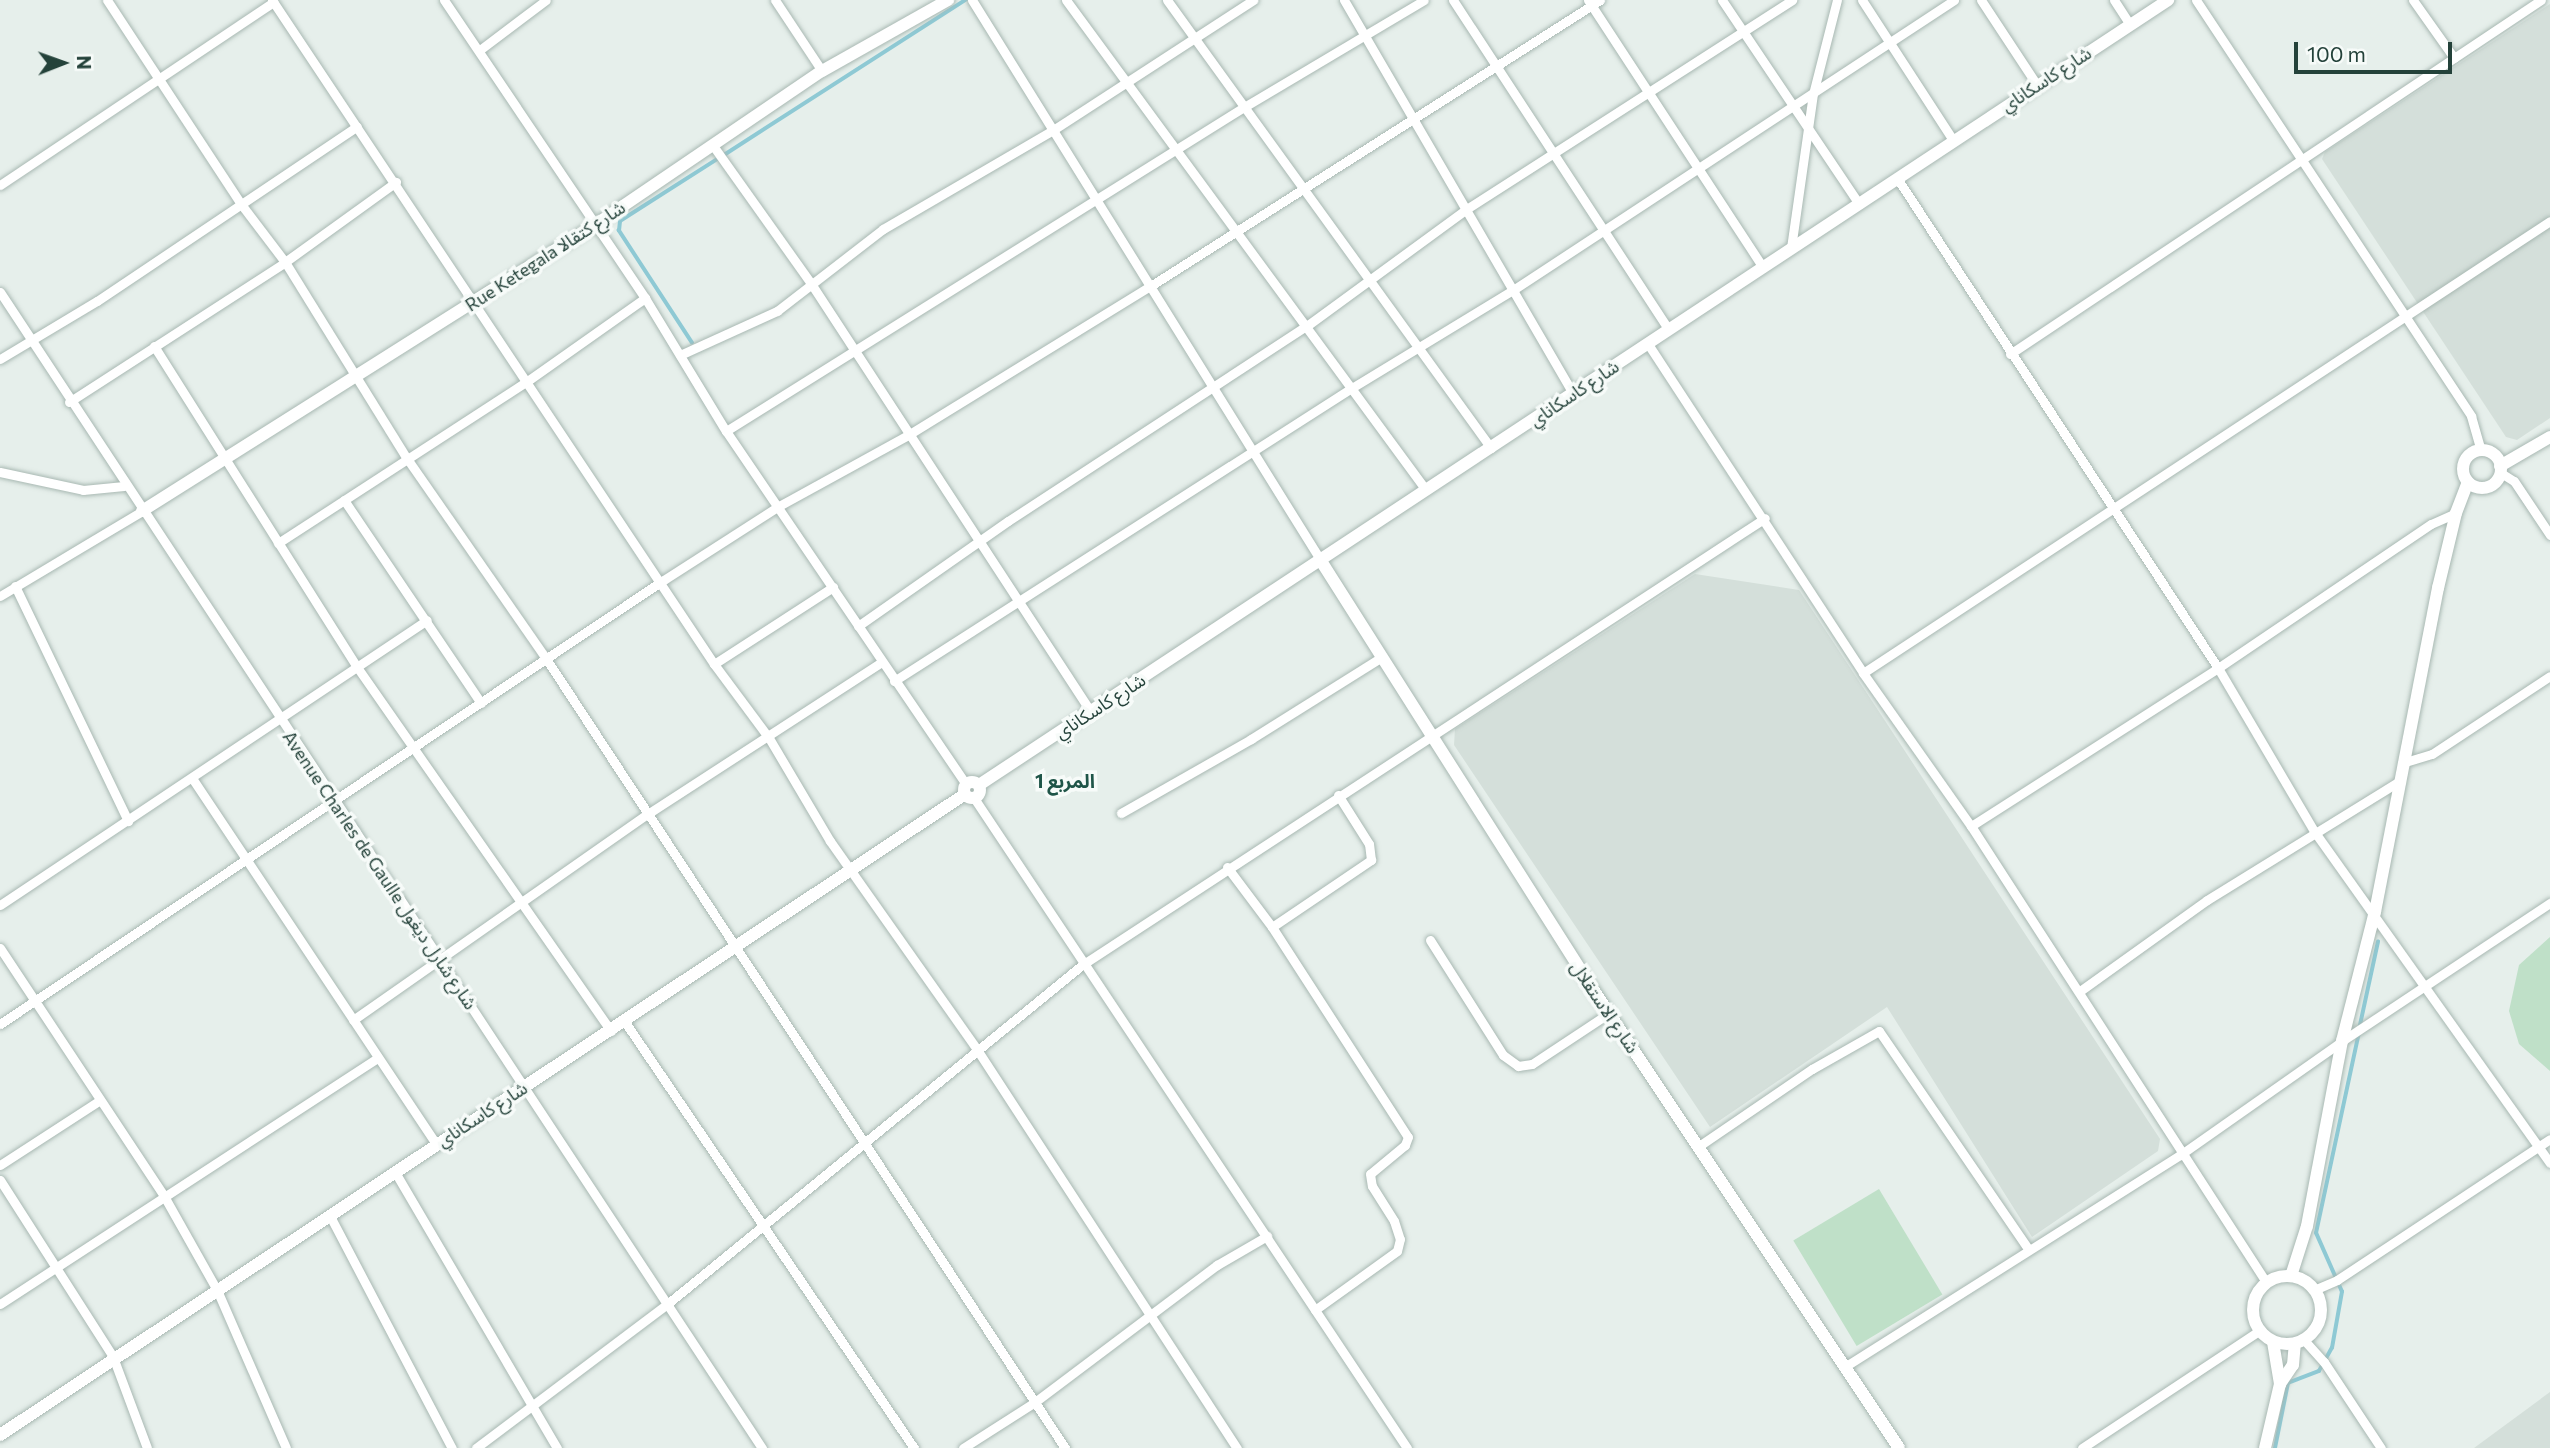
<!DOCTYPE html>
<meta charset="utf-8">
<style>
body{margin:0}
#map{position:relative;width:2550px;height:1448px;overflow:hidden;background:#e6efeb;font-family:Commissioner,"Noto Sans Arabic",sans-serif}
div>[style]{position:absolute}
.built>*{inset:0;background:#d4dfda}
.green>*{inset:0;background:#bfe0c8;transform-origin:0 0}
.stream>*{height:3.5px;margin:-1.75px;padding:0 1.75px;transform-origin:1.75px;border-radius:1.75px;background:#8ec9d4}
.roads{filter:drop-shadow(0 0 2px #a8b8b2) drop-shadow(0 0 2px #a8b8b2)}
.street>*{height:9px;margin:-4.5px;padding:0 4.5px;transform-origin:4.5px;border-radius:4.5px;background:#fff}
.secondary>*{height:12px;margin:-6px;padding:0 6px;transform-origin:6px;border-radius:6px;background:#fff}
.secondary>.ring{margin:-6px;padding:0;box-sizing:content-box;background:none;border:12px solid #fff;border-radius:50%}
span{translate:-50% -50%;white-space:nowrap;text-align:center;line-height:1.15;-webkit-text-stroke:7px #f7fbf9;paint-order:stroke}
.street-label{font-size:18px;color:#24423a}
.neighbourhood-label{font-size:19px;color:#1f5548;font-weight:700}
.north{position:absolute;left:28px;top:28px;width:70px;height:70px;-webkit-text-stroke:5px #f7fbf9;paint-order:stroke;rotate:89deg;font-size:19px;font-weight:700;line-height:28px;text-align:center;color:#24423a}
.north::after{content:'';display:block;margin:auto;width:24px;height:32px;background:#24423a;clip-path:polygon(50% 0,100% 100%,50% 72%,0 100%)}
.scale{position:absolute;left:2294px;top:42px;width:158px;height:32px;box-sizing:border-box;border:4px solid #24423a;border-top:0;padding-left:9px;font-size:21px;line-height:24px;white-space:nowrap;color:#24423a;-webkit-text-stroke:5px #f7fbf9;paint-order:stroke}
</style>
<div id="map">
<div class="built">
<div style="clip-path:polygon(2550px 4px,2550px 418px,2517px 440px,2506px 437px,2322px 159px,2325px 152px)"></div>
<div style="clip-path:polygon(1695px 574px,1799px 590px,2160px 1139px,2158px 1151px,2032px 1237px,1887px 1007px,1710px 1127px,1454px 745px,1455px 729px)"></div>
<div style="clip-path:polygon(2550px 1392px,2550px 1448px,2474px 1448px)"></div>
</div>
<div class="green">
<div style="clip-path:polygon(2550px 937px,2550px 1071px,2519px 1044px,2509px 1011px,2519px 965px)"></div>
<div style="left:1879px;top:1189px;width:123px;height:100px;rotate:59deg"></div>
</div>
<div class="stream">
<div style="left:724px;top:155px;width:287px;rotate:-32.7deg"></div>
<div style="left:692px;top:343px;width:134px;rotate:-123.1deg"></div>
<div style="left:619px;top:231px;width:10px;rotate:-84deg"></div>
<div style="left:620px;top:221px;width:117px;rotate:-32.5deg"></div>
<div style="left:2360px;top:1025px;width:85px;rotate:-77.8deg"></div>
<div style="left:2275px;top:1448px;width:66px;rotate:-78.7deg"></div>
<div style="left:2288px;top:1383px;width:33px;rotate:-21deg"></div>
<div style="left:2319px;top:1371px;width:26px;rotate:-61deg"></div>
<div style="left:2332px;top:1348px;width:57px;rotate:-79.9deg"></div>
<div style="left:2342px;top:1292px;width:64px;rotate:-113.8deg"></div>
<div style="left:2316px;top:1233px;width:205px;rotate:-77.9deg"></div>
</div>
<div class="roads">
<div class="street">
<div style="left:107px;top:0;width:244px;rotate:56.7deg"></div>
<div style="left:241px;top:204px;width:73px;rotate:52.8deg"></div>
<div style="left:285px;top:262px;width:233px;rotate:58.2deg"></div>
<div style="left:408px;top:460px;width:240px;rotate:55.2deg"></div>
<div style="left:545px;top:657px;width:947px;rotate:56.68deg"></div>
<div style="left:272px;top:0;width:798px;rotate:56.35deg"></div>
<div style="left:714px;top:664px;width:92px;rotate:53.4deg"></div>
<div style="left:769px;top:738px;width:120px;rotate:59.4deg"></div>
<div style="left:830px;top:841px;width:253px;rotate:54.8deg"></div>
<div style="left:976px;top:1048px;width:478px;rotate:56.9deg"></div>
<div style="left:444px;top:0;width:359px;rotate:56deg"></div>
<div style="left:645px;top:298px;width:156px;rotate:58.7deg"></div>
<div style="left:726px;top:431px;width:427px;rotate:55.8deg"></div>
<div style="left:775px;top:0;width:85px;rotate:56.5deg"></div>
<div style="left:972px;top:0;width:661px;rotate:58.11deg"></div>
<div style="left:1066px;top:0;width:608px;rotate:53.7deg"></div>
<div style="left:1167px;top:0;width:553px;rotate:54.13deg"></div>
<div style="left:1344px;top:0;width:455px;rotate:59.8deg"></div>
<div style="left:1453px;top:0;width:394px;rotate:56.8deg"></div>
<div style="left:1588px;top:0;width:319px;rotate:56.8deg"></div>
<div style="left:1722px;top:0;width:246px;rotate:56.1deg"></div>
<div style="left:1862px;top:0;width:167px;rotate:57deg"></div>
<div style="left:1981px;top:0;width:102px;rotate:56.6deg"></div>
<div style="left:2114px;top:0;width:30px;rotate:57deg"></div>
<div style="left:2196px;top:0;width:499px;rotate:56.5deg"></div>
<div style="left:2471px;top:416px;width:35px;rotate:74deg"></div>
<div style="left:2413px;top:0;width:71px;rotate:54.7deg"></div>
<div style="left:481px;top:49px;width:81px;rotate:-37deg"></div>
<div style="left:714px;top:147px;width:169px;rotate:54.6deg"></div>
<div style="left:812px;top:285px;width:510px;rotate:56.84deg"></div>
<div style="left:1897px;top:178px;width:586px;rotate:56.77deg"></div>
<div style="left:2218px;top:668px;width:189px;rotate:59.5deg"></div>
<div style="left:2314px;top:831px;width:407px;rotate:54.6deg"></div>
<div style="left:0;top:185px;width:329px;rotate:-33.8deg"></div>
<div style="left:1791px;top:248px;width:156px;rotate:-81.9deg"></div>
<div style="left:1813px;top:94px;width:97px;rotate:-75.7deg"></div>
<div style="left:0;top:292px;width:1385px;rotate:56.61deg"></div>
<div style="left:1648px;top:344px;width:393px;rotate:56.8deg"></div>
<div style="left:1863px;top:673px;width:187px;rotate:54.8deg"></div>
<div style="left:1971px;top:826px;width:543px;rotate:57.1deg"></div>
<div style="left:154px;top:346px;width:380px;rotate:57.7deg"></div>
<div style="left:357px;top:667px;width:444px;rotate:55.1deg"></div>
<div style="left:2010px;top:354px;width:638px;rotate:-33.69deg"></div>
<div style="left:680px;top:355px;width:107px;rotate:-24.4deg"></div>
<div style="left:777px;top:311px;width:134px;rotate:-37.7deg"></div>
<div style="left:883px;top:229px;width:197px;rotate:-30.2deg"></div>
<div style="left:1053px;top:130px;width:239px;rotate:-33deg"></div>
<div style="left:0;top:359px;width:113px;rotate:-30.9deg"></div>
<div style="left:97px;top:301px;width:313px;rotate:-33.9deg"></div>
<div style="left:69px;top:402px;width:257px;rotate:-32.9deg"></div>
<div style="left:285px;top:262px;width:137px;rotate:-35.8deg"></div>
<div style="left:726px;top:431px;width:611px;rotate:-32.03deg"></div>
<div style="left:1244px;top:107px;width:209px;rotate:-30.7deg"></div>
<div style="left:0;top:472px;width:85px;rotate:12.2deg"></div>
<div style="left:83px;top:490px;width:41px;rotate:-5.6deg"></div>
<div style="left:2501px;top:473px;width:15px;rotate:32deg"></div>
<div style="left:2514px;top:481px;width:65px;rotate:56.3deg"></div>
<div style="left:344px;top:500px;width:245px;rotate:56deg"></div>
<div style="left:278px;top:543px;width:296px;rotate:-33deg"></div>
<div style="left:526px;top:382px;width:146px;rotate:-35.2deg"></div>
<div style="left:15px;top:586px;width:261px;rotate:64.3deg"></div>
<div style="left:0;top:596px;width:165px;rotate:-30.9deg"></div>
<div style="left:858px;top:626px;width:183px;rotate:-35deg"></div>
<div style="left:1008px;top:521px;width:358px;rotate:-33.2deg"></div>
<div style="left:1308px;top:325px;width:195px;rotate:-36.2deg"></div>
<div style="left:1465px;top:210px;width:389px;rotate:-32.7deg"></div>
<div style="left:714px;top:664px;width:142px;rotate:-32.9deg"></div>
<div style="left:1863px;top:673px;width:822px;rotate:-33.34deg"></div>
<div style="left:894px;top:681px;width:541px;rotate:-32.63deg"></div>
<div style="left:1350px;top:389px;width:191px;rotate:-31.3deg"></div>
<div style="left:1513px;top:290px;width:528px;rotate:-33.33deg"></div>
<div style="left:2402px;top:763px;width:31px;rotate:-17deg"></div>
<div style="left:2432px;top:754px;width:141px;rotate:-33.5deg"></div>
<div style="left:192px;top:778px;width:440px;rotate:56.3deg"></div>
<div style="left:974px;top:798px;width:781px;rotate:56.33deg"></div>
<div style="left:1121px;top:813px;width:150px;rotate:-29.6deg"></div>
<div style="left:1251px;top:739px;width:152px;rotate:-32.1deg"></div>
<div style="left:1971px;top:826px;width:293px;rotate:-32.6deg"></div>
<div style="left:2218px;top:668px;width:257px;rotate:-34.1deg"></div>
<div style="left:2431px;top:524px;width:27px;rotate:-24deg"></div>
<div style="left:1227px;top:867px;width:75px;rotate:53.1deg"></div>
<div style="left:1272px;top:927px;width:250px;rotate:57.1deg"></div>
<div style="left:1408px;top:1137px;width:9px;rotate:111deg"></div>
<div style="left:1405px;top:1145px;width:45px;rotate:140.4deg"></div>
<div style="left:1370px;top:1174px;width:12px;rotate:81deg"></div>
<div style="left:1372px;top:1186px;width:41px;rotate:57.8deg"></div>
<div style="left:1394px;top:1221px;width:19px;rotate:72deg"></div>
<div style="left:1400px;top:1239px;width:12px;rotate:104deg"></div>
<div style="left:1397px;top:1251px;width:101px;rotate:144.3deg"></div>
<div style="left:0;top:905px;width:513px;rotate:-33.72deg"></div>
<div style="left:1272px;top:927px;width:120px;rotate:-34.1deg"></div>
<div style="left:1371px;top:860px;width:16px;rotate:-97deg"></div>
<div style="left:1369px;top:844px;width:58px;rotate:-122.3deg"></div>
<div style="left:1430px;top:940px;width:136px;rotate:57.6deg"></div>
<div style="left:1503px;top:1055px;width:19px;rotate:36deg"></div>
<div style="left:1518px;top:1066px;width:14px;rotate:-8deg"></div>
<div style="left:1532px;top:1064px;width:92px;rotate:-33.5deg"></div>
<div style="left:0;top:948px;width:297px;rotate:56.5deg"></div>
<div style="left:164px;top:1196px;width:108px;rotate:60.6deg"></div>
<div style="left:217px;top:1290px;width:172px;rotate:66.4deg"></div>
<div style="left:2080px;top:991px;width:156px;rotate:-35.6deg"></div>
<div style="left:2207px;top:900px;width:225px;rotate:-31.7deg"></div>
<div style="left:353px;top:1020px;width:358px;rotate:-35deg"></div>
<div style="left:646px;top:815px;width:281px;rotate:-33deg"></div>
<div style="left:625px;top:1022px;width:515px;rotate:55.85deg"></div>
<div style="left:0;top:1024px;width:797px;rotate:-33.79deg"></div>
<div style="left:662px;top:581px;width:139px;rotate:-32.7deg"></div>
<div style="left:779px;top:506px;width:147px;rotate:-28.8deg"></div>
<div style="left:908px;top:435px;width:286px;rotate:-31.6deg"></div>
<div style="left:1152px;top:285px;width:531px;rotate:-32.46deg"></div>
<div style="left:1699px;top:1146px;width:137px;rotate:-34.3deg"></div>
<div style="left:1812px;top:1069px;width:77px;rotate:-29.6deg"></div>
<div style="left:1879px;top:1031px;width:265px;rotate:55.6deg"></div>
<div style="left:0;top:1165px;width:119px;rotate:-33deg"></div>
<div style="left:395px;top:1172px;width:320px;rotate:59.6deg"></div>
<div style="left:0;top:1180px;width:210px;rotate:57.4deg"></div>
<div style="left:113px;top:1357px;width:97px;rotate:69.5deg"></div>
<div style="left:330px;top:1216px;width:262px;rotate:62.3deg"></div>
<div style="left:2314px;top:1290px;width:25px;rotate:-23deg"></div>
<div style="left:2337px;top:1280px;width:255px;rotate:-33.5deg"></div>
<div style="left:0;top:1304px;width:451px;rotate:-33.1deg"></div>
<div style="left:2304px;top:1340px;width:30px;rotate:48deg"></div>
<div style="left:2324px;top:1362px;width:103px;rotate:56.5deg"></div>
<div style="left:1846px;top:1366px;width:395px;rotate:-32.3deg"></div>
<div style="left:2180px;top:1155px;width:198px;rotate:-35.1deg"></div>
<div style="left:2342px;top:1041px;width:250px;rotate:-33.6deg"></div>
<div style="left:476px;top:1448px;width:238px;rotate:-37deg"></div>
<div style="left:666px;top:1305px;width:537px;rotate:-39.26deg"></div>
<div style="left:1082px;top:965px;width:816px;rotate:-33.2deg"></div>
<div style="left:963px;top:1448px;width:85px;rotate:-32.6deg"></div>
<div style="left:1035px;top:1402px;width:228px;rotate:-37deg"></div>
<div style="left:1217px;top:1265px;width:58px;rotate:-30.1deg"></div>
<div style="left:2082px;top:1448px;width:212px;rotate:-33.5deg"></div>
</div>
<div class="secondary">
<div class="ring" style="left:2463px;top:450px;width:26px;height:26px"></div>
<div style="left:2500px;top:466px;width:58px;rotate:-30.1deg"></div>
<div style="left:142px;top:511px;width:536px;rotate:-32.27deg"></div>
<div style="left:595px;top:225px;width:274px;rotate:-34.2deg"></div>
<div style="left:822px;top:71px;width:145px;rotate:-29.4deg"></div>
<div style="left:1321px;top:561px;width:491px;rotate:57.6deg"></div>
<div style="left:1584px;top:976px;width:567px;rotate:56.28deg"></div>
<div class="ring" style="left:964px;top:782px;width:4px;height:4px"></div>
<div style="left:979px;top:785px;width:1425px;rotate:-33.43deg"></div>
<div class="ring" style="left:2253px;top:1276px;width:56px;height:56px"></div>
<div style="left:2291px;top:1276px;width:52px;rotate:-72.3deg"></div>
<div style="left:2307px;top:1226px;width:188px;rotate:-79.3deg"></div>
<div style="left:2342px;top:1041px;width:133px;rotate:-75.7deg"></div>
<div style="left:2375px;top:912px;width:330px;rotate:-79deg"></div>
<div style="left:2438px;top:588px;width:77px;rotate:-76.5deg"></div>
<div style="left:2456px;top:513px;width:33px;rotate:-69deg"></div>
<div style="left:2273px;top:1342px;width:43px;rotate:80.5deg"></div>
<div style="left:0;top:1435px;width:1158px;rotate:-33.59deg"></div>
<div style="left:2265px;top:1448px;width:66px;rotate:-76.8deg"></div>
<div style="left:2280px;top:1384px;width:23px;rotate:-56deg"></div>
<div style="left:2293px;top:1365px;width:21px;rotate:-85deg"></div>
</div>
</div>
<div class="street-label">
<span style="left:2046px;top:79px;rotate:-33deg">شارع كاسكاناي</span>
<span style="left:545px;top:256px;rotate:-33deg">Rue Ketegala شارع كتقالا</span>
<span style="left:1574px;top:393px;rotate:-34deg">شارع كاسكاناي</span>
<span style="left:1100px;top:706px;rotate:-33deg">شارع كاسكاناي</span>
<span style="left:380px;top:870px;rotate:56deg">Avenue Charles de Gaulle شارع شارل ديغول</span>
<span style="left:1605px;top:1007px;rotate:56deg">شارع الاستقلال</span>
<span style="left:482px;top:1114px;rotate:-33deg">شارع كاسكاناي</span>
</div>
<div class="neighbourhood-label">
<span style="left:1065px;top:781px">المربع 1</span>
</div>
<div class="north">N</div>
<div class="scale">100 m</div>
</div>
